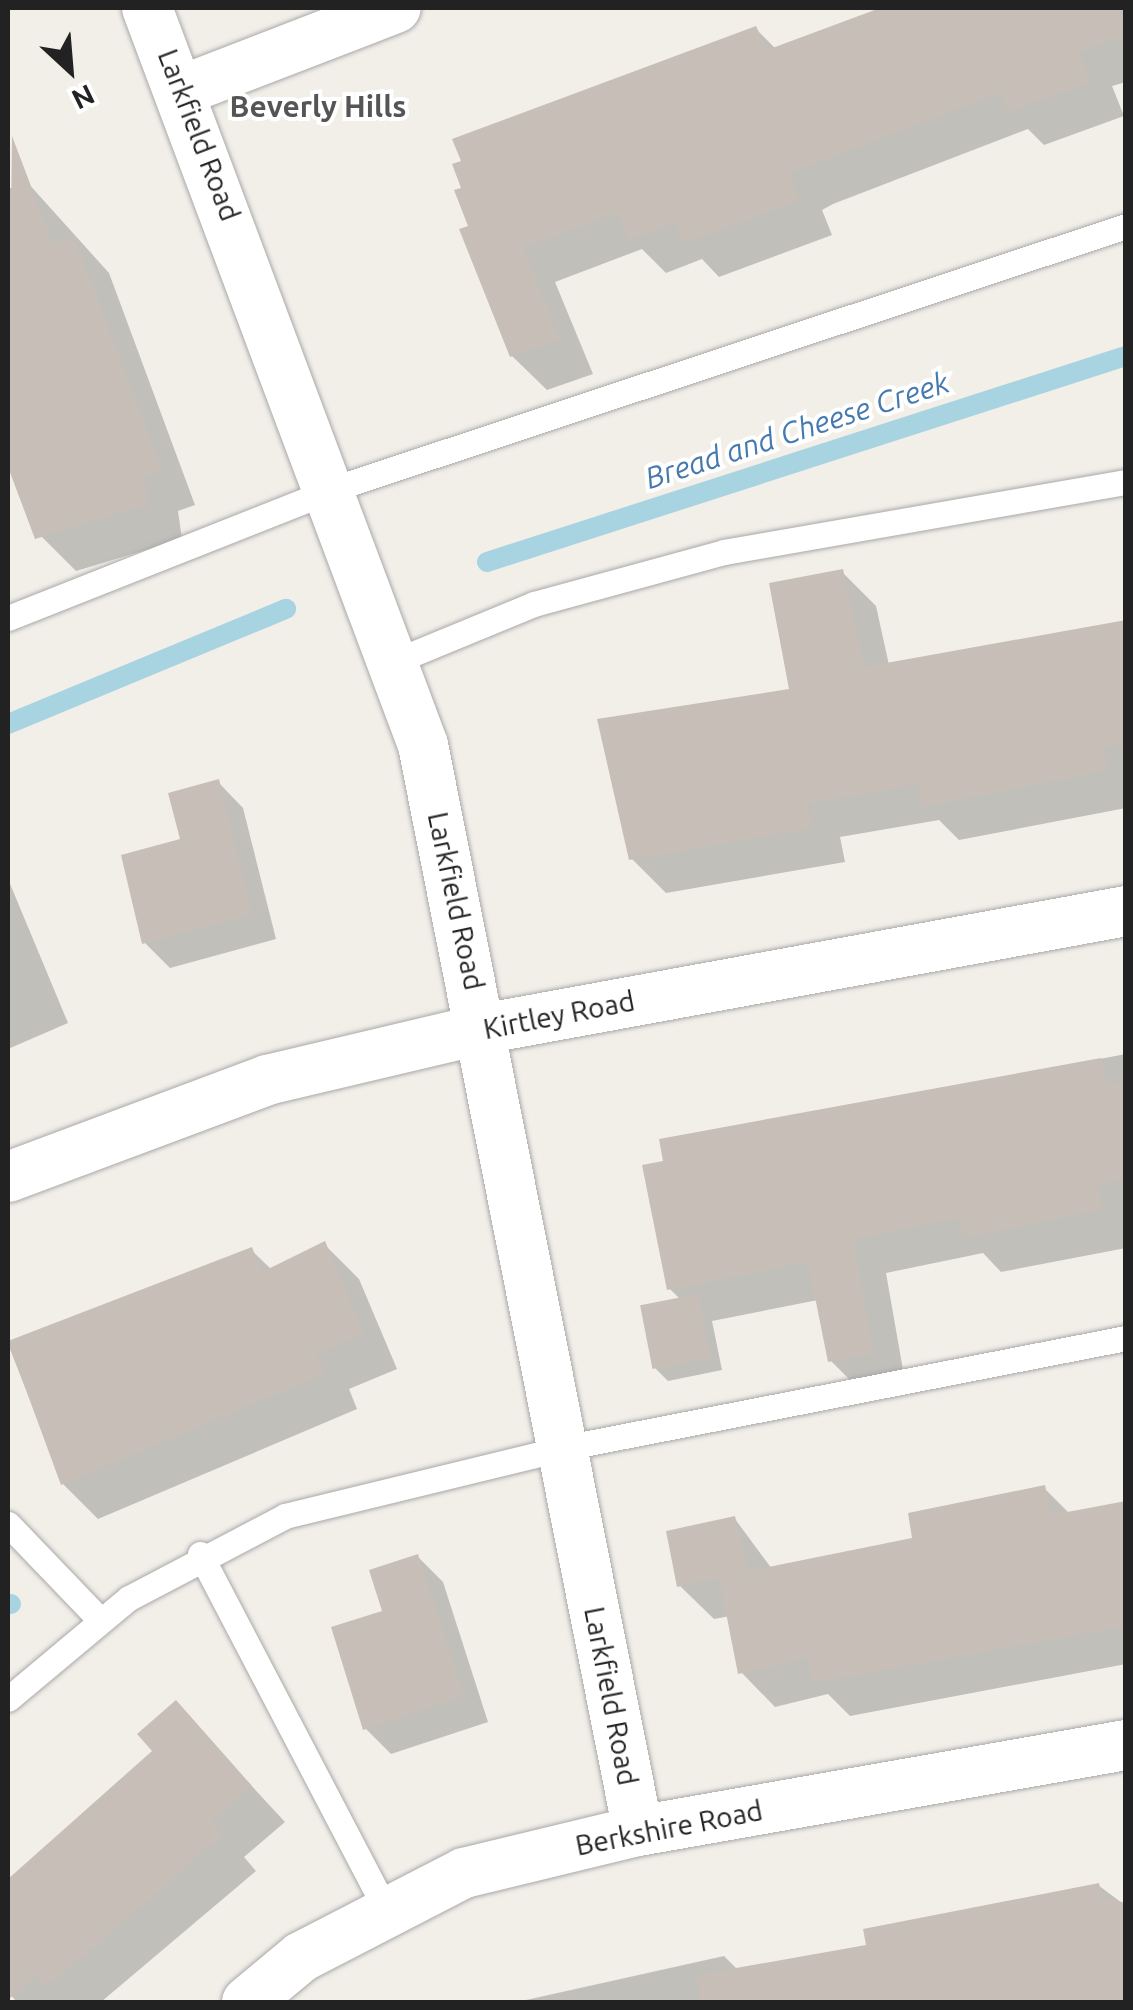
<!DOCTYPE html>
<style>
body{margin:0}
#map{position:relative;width:1133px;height:2010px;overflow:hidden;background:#f2efe9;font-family:Ubuntu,sans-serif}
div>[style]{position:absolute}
.shadow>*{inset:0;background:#0003}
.stream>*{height:20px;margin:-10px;padding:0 10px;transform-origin:10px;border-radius:10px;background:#a8d3e1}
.building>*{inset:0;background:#c7bfb7;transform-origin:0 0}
.roads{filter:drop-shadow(0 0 2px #a9a9a9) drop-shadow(0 0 2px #a9a9a9)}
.lane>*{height:25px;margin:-12.5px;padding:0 12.5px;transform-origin:12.5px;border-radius:12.5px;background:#fff}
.street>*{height:50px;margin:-25px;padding:0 25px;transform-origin:25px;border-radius:25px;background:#fff}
span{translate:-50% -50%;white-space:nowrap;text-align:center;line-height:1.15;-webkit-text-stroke:8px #fff;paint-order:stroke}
.street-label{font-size:28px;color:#222}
.neighbourhood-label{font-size:30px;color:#555;font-weight:700}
.water-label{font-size:30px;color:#467aaf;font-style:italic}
.frame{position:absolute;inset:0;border:10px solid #222;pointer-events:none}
.north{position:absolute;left:20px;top:20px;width:100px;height:100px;-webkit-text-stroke:8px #fff;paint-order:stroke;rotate:154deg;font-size:28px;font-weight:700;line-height:40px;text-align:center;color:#222}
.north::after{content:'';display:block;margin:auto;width:35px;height:45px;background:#222;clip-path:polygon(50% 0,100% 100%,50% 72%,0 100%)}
</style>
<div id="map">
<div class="shadow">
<div style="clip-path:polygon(887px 8px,1126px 8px,1126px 82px,1112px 86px,1124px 116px,1044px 145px,1028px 129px,833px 204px,822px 210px,832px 235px,719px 277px,702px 259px,666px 273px,642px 249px,555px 282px,593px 374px,547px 390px,512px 356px,462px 231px,756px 29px,776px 49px)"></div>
<div style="clip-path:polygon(27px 182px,109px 273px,195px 505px,178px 511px,182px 539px,76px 571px,41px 536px,8px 441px,8px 189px)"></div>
<div style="clip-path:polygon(842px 572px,876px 606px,889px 665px,1126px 622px,1126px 808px,959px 840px,939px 820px,840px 837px,845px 862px,666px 893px,632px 859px,792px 691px)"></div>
<div style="clip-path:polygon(218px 782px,243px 808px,276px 939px,170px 968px,144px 942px)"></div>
<div style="clip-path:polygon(8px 879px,68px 1023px,8px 1049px)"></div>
<div style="clip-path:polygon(1126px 1054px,1126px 1248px,1001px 1272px,983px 1253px,886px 1273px,906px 1387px,865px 1395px,830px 1360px,818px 1300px,712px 1321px,722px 1370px,668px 1381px,655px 1368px,681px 1300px,669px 1288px,662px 1141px)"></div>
<div style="clip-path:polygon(324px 1244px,359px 1279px,397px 1369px,349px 1389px,357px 1409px,98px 1519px,63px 1484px,8px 1344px,251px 1250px,272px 1270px)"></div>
<div style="clip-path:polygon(1044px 1488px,1070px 1514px,1126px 1503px,1126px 1664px,850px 1716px,828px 1694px,775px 1707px,741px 1672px,730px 1616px,714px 1619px,679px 1585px,735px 1519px,772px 1569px,915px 1540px)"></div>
<div style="clip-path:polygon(417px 1556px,443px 1582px,488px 1722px,391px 1754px,366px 1729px,385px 1612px)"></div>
<div style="clip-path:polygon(176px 1704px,285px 1822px,244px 1857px,256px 1871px,101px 2002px,17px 2002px,8px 1992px,8px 1882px,155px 1751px)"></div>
<div style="clip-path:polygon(1098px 1885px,1126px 1906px,1126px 2002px,517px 2002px,724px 1956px,738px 1970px,869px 1947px)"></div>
</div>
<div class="stream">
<div style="left:487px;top:562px;width:671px;rotate:-17.87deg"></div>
<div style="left:8px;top:724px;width:301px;rotate:-22.5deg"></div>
<div style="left:8px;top:1604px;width:3px"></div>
</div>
<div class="building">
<div style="clip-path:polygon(880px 8px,1126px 8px,1126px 35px,1079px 52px,1091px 82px,1008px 112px,1000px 93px,798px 170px,790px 175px,799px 200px,683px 244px,675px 223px,629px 240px,618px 212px,523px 248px,560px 339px,510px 357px,459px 229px,468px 226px,454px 190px,461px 188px,452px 164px,461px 161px,452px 139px,756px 26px,767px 50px)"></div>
<div style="clip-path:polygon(12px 136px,53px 244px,74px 236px,162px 470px,144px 477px,148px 504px,35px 539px,8px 467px)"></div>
<div style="clip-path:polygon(843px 569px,864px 667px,1126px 620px,1126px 743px,1104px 747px,1108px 770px,923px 807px,918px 784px,807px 804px,812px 828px,629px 860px,597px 719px,789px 689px,769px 583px)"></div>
<div style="clip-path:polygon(219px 779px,252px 914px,142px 944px,121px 855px,180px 839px,168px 793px)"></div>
<div style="clip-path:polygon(1101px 1058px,1107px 1084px,1126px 1080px,1126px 1179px,1097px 1185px,1103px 1209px,964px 1238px,960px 1218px,853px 1239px,873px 1353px,828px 1362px,808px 1262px,667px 1290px,642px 1165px,663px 1161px,659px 1139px)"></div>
<div style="clip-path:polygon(325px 1241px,364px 1334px,316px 1354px,324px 1374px,61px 1485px,8px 1341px,252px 1247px,262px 1272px)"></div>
<div style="left:698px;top:1294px;width:65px;height:59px;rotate:79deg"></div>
<div style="clip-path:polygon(1045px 1485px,1051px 1515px,1126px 1501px,1126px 1626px,813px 1683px,808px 1658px,738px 1674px,719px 1577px,677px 1587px,666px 1531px,735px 1516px,748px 1571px,739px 1573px,912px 1538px,908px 1513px)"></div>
<div style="clip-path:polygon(418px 1554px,464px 1696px,363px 1730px,331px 1627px,382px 1611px,369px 1570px)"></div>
<div style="clip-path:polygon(176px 1700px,252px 1786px,211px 1821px,223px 1834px,61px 1976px,44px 1986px,35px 1976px,8px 2000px,8px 1879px,152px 1751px,137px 1734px)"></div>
<div style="clip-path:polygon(1099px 1883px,1102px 1898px,1126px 1903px,1126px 2002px,700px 2002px,697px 1975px,866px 1945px,863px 1929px)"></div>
</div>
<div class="roads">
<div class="lane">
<div style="left:8px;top:618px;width:350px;rotate:-21.6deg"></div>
<div style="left:333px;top:489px;width:835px;rotate:-18.35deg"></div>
<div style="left:398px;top:660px;width:147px;rotate:-22.4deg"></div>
<div style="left:534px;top:604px;width:197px;rotate:-15.3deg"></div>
<div style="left:724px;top:552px;width:408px;rotate:-9.9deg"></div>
<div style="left:8px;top:1524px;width:134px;rotate:46.2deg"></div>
<div style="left:200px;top:1554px;width:402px;rotate:62.4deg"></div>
<div style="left:8px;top:1699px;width:158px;rotate:-39.9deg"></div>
<div style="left:129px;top:1598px;width:176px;rotate:-27.7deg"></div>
<div style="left:285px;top:1516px;width:286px;rotate:-13.7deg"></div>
<div style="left:563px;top:1448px;width:574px;rotate:-11.06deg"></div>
</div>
<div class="street">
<div style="left:147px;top:8px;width:787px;rotate:69.47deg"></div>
<div style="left:423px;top:745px;width:1107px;rotate:78.8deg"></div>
<div style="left:183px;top:90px;width:228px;rotate:-21.1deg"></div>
<div style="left:8px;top:1177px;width:277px;rotate:-20.5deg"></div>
<div style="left:267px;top:1080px;width:221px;rotate:-13.3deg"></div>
<div style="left:482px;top:1029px;width:655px;rotate:-10.38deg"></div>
<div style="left:247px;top:2002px;width:70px;rotate:-39.8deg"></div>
<div style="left:301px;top:1957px;width:183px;rotate:-27.3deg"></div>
<div style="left:464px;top:1873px;width:179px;rotate:-13.6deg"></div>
<div style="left:638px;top:1831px;width:496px;rotate:-10deg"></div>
</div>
</div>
<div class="street-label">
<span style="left:199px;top:135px;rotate:69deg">Larkfield Road</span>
<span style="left:456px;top:901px;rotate:78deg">Larkfield Road</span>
<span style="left:559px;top:1015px;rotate:-11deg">Kirtley Road</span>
<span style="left:611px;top:1696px;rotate:79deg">Larkfield Road</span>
<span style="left:669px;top:1828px;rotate:-11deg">Berkshire Road</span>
</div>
<div class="neighbourhood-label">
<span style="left:318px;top:106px">Beverly Hills</span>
</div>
<div class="water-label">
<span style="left:797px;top:430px;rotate:-18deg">Bread and Cheese Creek</span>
</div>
<div class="frame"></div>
<div class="north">N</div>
</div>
